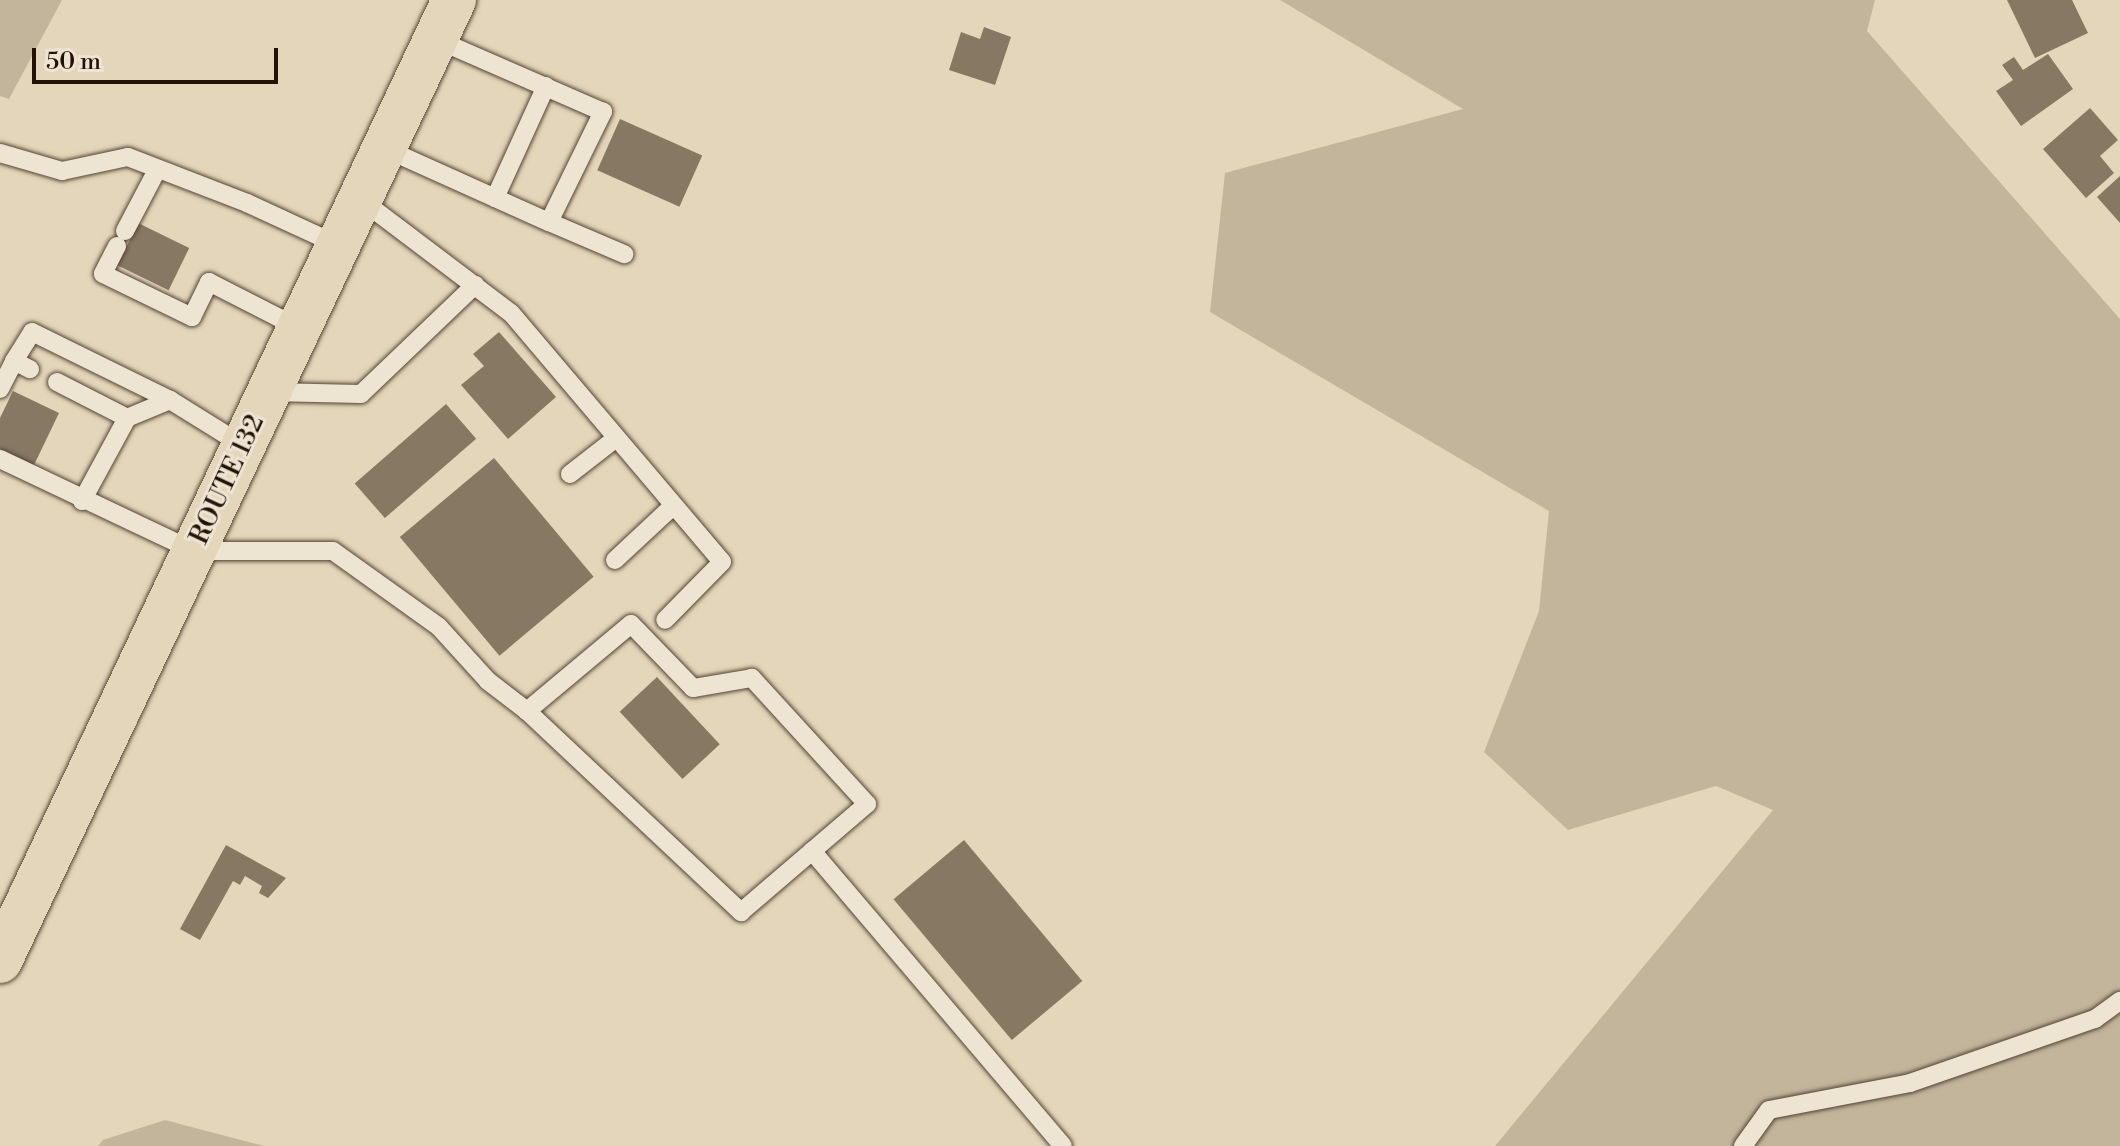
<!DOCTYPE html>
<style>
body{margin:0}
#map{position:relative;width:2120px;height:1146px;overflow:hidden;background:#e4d6ba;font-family:"Libre Bodoni",serif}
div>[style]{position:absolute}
.green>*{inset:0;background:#c3b59c}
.building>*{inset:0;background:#877864;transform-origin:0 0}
.roads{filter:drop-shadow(0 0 2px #534434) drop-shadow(0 0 2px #534434)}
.lane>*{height:18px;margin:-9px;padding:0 9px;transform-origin:9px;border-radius:9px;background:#ede4d2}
.highway>*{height:44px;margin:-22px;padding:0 22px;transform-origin:22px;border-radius:22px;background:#e4d6ba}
span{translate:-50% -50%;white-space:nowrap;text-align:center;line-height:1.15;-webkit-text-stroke:6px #ede4d2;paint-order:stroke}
.street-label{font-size:26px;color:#231307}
.scale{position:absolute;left:32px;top:48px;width:246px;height:36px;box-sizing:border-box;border:4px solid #231307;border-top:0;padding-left:10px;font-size:24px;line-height:28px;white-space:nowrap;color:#231307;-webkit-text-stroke:6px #ede4d2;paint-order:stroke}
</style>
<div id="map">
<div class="green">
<div style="clip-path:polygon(0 0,62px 0,9px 99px,0 96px)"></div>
<div style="clip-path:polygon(1280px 0,1875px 0,1867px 31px,2120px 319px,2120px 1146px,1495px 1146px,1773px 810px,1716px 786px,1568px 830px,1484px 752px,1539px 611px,1549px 511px,1210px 312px,1225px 173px,1463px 109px)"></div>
<div style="clip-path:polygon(165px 1120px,264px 1146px,98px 1146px,103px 1140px)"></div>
</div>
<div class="building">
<div style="clip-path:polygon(2007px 0,2072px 0,2088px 33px,2035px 58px)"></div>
<div style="clip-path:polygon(984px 27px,1011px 37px,995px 85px,949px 70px,961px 32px,980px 39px)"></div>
<div style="clip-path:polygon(2048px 54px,2073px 89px,2021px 126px,1996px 91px,2013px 80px,2002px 65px,2014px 57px,2023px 70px)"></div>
<div style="clip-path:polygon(2090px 108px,2118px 140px,2100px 156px,2114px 173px,2086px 198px,2043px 149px)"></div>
<div style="left:620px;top:119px;width:90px;height:56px;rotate:24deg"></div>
<div style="clip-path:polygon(2120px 176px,2120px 223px,2097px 197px)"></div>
<div style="left:138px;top:223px;width:57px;height:47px;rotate:26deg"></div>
<div style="clip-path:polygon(499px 332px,556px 397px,508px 439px,461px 385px,484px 366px,473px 354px)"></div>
<div style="clip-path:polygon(13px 391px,59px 413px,34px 465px,0 449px,0 418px)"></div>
<div style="left:446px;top:404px;width:46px;height:121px;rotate:49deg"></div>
<div style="left:494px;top:458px;width:155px;height:123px;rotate:50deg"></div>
<div style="left:657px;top:677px;width:92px;height:51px;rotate:47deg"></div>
<div style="left:964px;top:840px;width:184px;height:92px;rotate:50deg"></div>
<div style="clip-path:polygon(226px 845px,286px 878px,268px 898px,259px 893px,262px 886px,245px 876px,240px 885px,233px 881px,200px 940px,180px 929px)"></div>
</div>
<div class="roads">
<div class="lane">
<div style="left:384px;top:148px;width:181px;rotate:24.2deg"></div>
<div style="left:549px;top:222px;width:123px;rotate:-63.9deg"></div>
<div style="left:603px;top:112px;width:182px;rotate:-156.4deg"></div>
<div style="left:0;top:153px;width:65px;rotate:16.2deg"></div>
<div style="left:62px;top:171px;width:67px;rotate:-12deg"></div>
<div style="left:128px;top:157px;width:128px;rotate:21.1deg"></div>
<div style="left:247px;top:203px;width:100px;rotate:24.8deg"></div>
<div style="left:495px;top:198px;width:123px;rotate:-65.5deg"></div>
<div style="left:360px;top:199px;width:189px;rotate:37.1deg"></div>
<div style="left:511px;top:313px;width:326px;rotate:49.7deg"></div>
<div style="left:722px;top:562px;width:81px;rotate:134.5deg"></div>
<div style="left:549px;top:222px;width:82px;rotate:23.1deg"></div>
<div style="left:125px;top:231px;width:69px;rotate:-62.3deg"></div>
<div style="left:117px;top:246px;width:31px;rotate:117deg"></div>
<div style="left:103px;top:274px;width:99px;rotate:25.8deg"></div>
<div style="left:192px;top:317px;width:39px;rotate:-64deg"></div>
<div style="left:209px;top:282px;width:101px;rotate:27.1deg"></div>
<div style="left:14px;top:361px;width:34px;rotate:-58deg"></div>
<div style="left:32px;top:332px;width:154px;rotate:26.2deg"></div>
<div style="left:57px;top:382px;width:79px;rotate:27.2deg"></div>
<div style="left:0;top:389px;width:31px;rotate:-63deg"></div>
<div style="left:14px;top:361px;width:18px;rotate:27deg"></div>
<div style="left:270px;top:392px;width:91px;rotate:1.3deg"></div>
<div style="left:361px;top:394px;width:158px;rotate:-43.7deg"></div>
<div style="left:0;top:459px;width:215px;rotate:25.4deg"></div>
<div style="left:194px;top:551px;width:139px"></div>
<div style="left:333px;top:551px;width:130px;rotate:35.6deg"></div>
<div style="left:439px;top:627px;width:73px;rotate:47.8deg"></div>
<div style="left:488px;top:681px;width:49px;rotate:37.6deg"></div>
<div style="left:527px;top:711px;width:294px;rotate:43.2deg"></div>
<div style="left:741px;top:912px;width:166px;rotate:-40.6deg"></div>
<div style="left:867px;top:804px;width:171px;rotate:-132.4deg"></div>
<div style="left:752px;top:678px;width:60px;rotate:170.4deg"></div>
<div style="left:693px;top:688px;width:89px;rotate:-134.1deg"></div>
<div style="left:631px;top:624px;width:136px;rotate:140.1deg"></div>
<div style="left:570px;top:474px;width:57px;rotate:-37.9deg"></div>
<div style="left:82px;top:501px;width:94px;rotate:-61.5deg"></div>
<div style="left:127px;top:418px;width:47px;rotate:-22.7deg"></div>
<div style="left:170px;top:400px;width:87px;rotate:31.9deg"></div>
<div style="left:615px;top:560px;width:79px;rotate:-43deg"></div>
<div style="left:812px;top:851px;width:387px;rotate:49.6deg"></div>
<div style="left:1743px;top:1146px;width:44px;rotate:-54.2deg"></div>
<div style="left:1769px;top:1110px;width:144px;rotate:-10.8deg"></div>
<div style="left:1910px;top:1083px;width:196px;rotate:-19.1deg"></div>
<div style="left:2095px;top:1019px;width:31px;rotate:-36deg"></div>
</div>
<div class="highway">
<div style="left:0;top:961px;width:1063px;rotate:-64.71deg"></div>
</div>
</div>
<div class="street-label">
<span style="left:228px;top:480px;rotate:-65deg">ROUTE 132</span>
</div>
<div class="scale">50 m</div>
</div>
